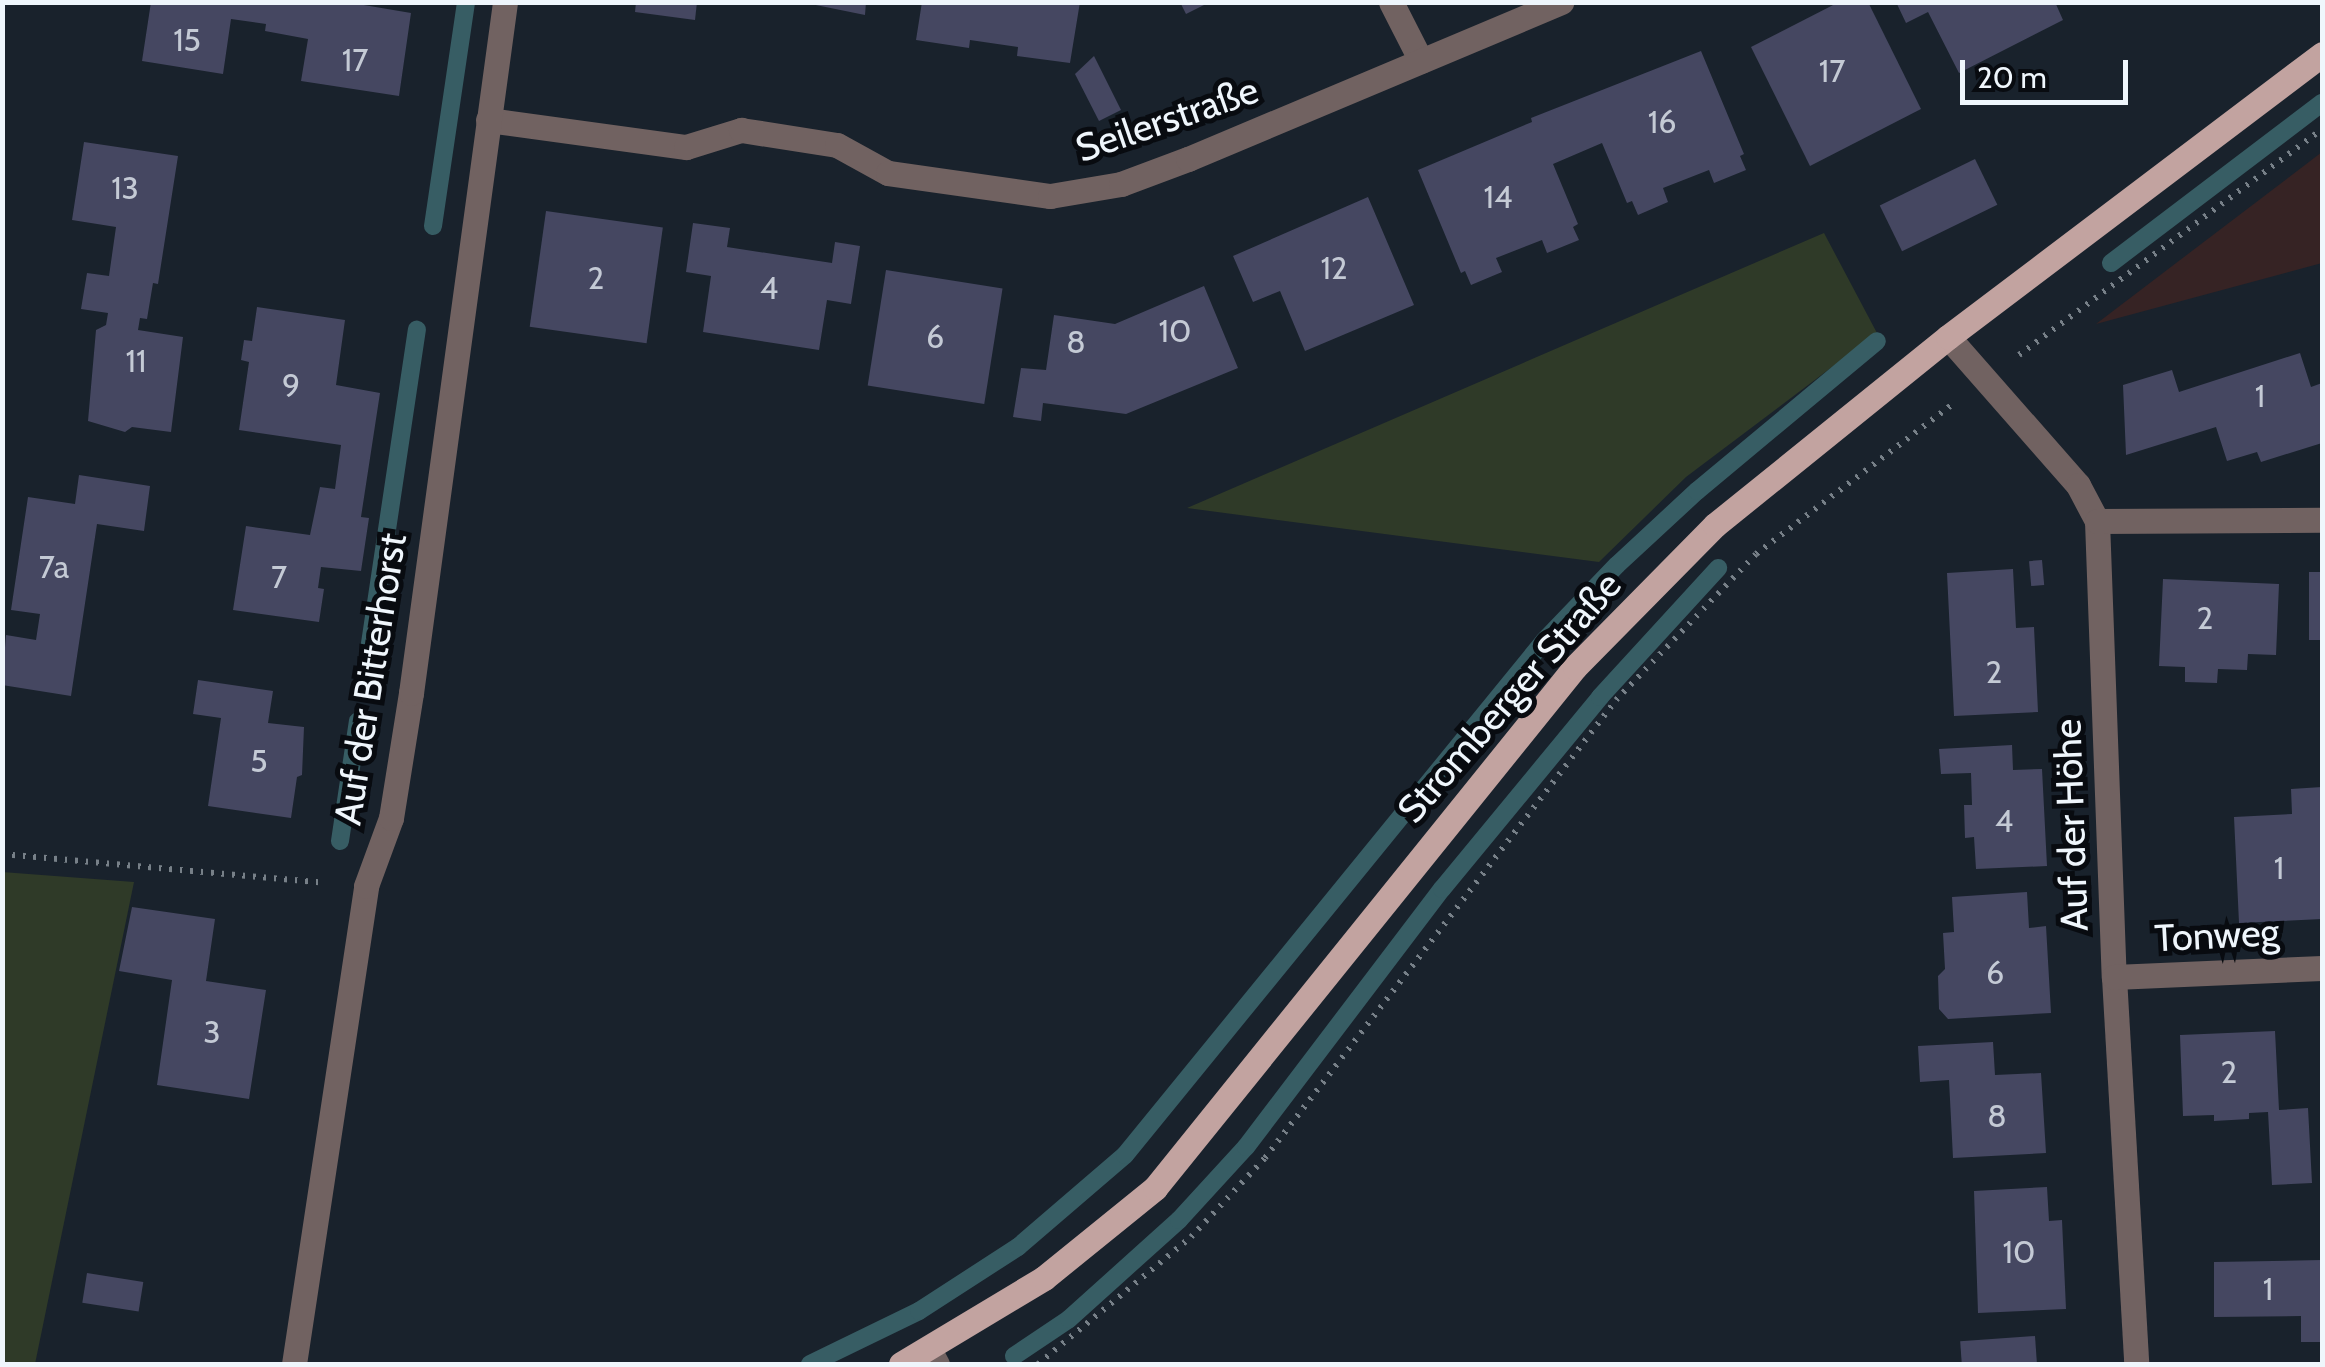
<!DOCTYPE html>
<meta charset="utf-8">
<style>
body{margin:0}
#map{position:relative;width:2325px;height:1367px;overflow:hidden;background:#19222c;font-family:Cabin,sans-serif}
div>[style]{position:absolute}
.commercial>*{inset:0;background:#362324}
.green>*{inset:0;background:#2f3a28}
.stream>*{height:18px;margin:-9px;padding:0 9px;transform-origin:9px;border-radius:9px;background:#375d64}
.building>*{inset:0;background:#454761;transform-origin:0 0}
.path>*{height:6px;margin-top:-3px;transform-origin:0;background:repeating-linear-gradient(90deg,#778088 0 2.5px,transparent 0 10.5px)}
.minor>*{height:25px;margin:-12.5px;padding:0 12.5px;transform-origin:12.5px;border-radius:12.5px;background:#716261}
.major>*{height:25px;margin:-12.5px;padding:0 12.5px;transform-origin:12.5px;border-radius:12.5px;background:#c2a3a0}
span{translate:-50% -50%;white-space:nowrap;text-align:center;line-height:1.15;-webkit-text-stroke:10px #080b10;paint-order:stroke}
.number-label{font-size:32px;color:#c4cad5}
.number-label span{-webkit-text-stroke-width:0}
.street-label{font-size:38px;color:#eff6fc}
.frame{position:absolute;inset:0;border:5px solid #eff6fc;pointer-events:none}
.scale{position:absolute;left:1960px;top:60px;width:168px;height:45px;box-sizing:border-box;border:5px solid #eff6fc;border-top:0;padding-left:12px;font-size:30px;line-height:35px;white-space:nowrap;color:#eff6fc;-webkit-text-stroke:8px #080b10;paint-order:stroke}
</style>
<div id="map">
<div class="commercial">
<div style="clip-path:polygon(2322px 152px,2322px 263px,2096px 324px)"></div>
</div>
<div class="green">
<div style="clip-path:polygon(1824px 233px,1877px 333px,1686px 477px,1599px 562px,1187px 508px)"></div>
<div style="clip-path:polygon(2px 872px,134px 882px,35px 1364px,3px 1364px)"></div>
</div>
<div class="stream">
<div style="left:433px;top:226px;width:226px;rotate:-81.6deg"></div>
<div style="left:2111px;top:263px;width:265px;rotate:-37.2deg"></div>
<div style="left:369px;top:650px;width:324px;rotate:-81.5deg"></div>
<div style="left:340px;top:841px;width:121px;rotate:-81.5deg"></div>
<div style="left:1014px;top:1356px;width:66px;rotate:-33.9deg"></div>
<div style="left:1069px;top:1319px;width:148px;rotate:-42deg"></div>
<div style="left:1179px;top:1220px;width:99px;rotate:-47.5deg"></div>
<div style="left:1246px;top:1147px;width:324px;rotate:-52.8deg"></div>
<div style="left:1442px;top:889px;width:249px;rotate:-50.5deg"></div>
<div style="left:1600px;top:697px;width:175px;rotate:-47.5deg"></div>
<div style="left:810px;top:1364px;width:121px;rotate:-25.9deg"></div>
<div style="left:919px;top:1311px;width:118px;rotate:-32.9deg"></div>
<div style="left:1018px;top:1247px;width:141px;rotate:-40.7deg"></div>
<div style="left:1125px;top:1155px;width:663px;rotate:-50.81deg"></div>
<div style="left:1544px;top:641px;width:105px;rotate:-46.2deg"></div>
<div style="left:1617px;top:565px;width:109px;rotate:-42.8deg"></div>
<div style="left:1697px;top:491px;width:234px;rotate:-39.8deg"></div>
</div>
<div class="building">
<div style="clip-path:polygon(151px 2px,346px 2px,411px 13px,399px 96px,301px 81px,308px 39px,265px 31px,266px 24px,231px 19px,223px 74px,142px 61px)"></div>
<div style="clip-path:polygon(636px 2px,697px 2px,695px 20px,635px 12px)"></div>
<div style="clip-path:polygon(801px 2px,866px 2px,865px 15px)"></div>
<div style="clip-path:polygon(922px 2px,1080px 2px,1070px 63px,1017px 56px,1018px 47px,970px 40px,969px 48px,916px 40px)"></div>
<div style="clip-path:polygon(1180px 2px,1210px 2px,1186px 14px)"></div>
<div style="clip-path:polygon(1839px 2px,1868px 2px,1921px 109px,1810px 166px,1751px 47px)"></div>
<div style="clip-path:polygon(1896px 2px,2055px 2px,2063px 20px,1959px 73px,1928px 12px,1906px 23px)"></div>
<div style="clip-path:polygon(1701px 51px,1744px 154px,1740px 156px,1746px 170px,1714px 183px,1709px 170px,1663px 188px,1668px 202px,1638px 215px,1632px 201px,1627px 203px,1602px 143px,1553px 164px,1578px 224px,1573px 227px,1579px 240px,1547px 253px,1542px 240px,1496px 258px,1502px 272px,1471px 285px,1465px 271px,1461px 273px,1418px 170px,1532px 122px,1531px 118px)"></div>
<div style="clip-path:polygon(1094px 56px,1121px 110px,1099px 121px,1075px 74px)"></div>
<div style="clip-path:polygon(84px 142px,178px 156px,158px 284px,153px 283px,147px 319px,140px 318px,138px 330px,183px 337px,171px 432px,132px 427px,125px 432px,88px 421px,96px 330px,106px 325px,108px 313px,81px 309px,87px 273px,109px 276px,116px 227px,72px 220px)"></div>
<div style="left:1975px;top:159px;width:51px;height:106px;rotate:64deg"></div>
<div style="clip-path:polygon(1368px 197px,1414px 305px,1305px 351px,1280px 291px,1253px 302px,1233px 256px)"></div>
<div style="left:546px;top:211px;width:118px;height:117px;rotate:8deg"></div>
<div style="clip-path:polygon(693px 223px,730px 228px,727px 247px,832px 263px,835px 242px,860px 246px,851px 304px,827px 300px,819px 350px,703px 332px,711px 276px,686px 272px)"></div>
<div style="left:886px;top:270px;width:118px;height:117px;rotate:9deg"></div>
<div style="clip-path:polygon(1204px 286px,1238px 368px,1126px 414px,1043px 403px,1041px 421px,1013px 417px,1021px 368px,1046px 370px,1054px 315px,1115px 324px)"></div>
<div style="clip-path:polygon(257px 307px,345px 320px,336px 385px,380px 393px,361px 517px,369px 518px,361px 571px,321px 567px,318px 588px,324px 589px,319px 622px,233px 610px,246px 526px,310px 535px,320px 487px,335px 489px,341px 445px,239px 430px,249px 362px,241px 360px,244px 340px,252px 341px)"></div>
<div style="clip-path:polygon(2300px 353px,2311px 387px,2322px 383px,2322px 443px,2261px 462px,2257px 452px,2227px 461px,2216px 427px,2126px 455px,2123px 385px,2172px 370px,2179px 392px)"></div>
<div style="clip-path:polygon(79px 475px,150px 486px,144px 531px,97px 524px,71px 696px,2px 685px,6px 635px,36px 640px,40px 614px,11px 610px,28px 497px,75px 504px)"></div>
<div style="left:2042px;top:560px;width:25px;height:13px;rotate:85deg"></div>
<div style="clip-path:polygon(2013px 569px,2016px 628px,2034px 627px,2038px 712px,1954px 716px,1947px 573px)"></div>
<div style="left:2309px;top:572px;width:13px;height:68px"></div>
<div style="clip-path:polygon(2163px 579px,2279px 584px,2276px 655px,2248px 654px,2247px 670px,2218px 669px,2217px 683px,2185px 682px,2185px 667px,2159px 666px)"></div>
<div style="clip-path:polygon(198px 680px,273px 691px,268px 723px,304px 727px,302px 775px,297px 777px,291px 818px,208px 806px,221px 718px,193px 714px)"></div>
<div style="clip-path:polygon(2012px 745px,2013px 770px,2042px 769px,2047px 866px,1976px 869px,1974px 837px,1965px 838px,1964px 805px,1972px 805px,1971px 773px,1941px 774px,1939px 749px)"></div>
<div style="clip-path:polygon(2322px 787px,2322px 919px,2239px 923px,2234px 817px,2292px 814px,2291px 789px)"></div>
<div style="clip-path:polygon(2027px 892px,2029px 928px,2046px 926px,2051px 1013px,1948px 1019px,1939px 1009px,1938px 976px,1945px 969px,1943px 933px,1954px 932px,1952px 897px)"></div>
<div style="clip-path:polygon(132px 907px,215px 919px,206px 981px,266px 990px,249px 1099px,157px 1085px,172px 980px,119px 971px)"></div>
<div style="clip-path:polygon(2275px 1031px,2279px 1110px,2308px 1108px,2312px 1183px,2272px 1185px,2268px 1112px,2249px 1113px,2249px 1119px,2214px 1121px,2214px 1115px,2183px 1116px,2180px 1035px)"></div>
<div style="clip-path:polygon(1993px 1042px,1995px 1075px,2041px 1073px,2046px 1153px,1953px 1158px,1949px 1080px,1920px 1082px,1918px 1046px)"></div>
<div style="clip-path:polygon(2047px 1187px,2049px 1221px,2062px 1220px,2066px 1309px,1978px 1313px,1974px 1191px)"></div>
<div style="clip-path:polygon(2322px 1260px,2322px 1342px,2301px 1342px,2301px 1316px,2214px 1317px,2214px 1262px)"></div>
<div style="left:87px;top:1273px;width:57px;height:30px;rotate:9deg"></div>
<div style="left:2035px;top:1336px;width:28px;height:75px;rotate:86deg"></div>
</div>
<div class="path">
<div style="left:2019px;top:355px;width:378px;rotate:-36.7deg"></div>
<div style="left:2px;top:854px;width:324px;rotate:5.1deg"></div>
<div style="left:1038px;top:1364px;width:199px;rotate:-39.7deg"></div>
<div style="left:1191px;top:1237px;width:108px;rotate:-46.9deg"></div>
<div style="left:1265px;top:1158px;width:577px;rotate:-52.53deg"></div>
<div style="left:1616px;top:700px;width:202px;rotate:-46.2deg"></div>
<div style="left:1756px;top:554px;width:248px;rotate:-37.3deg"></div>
</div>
<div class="minor">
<div style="left:1391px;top:2px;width:66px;rotate:63deg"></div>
<div style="left:488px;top:120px;width:200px;rotate:7.8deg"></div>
<div style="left:686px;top:147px;width:58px;rotate:-17.2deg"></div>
<div style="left:741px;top:130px;width:97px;rotate:8.9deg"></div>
<div style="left:837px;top:145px;width:58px;rotate:28.8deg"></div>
<div style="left:888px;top:173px;width:164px;rotate:8.1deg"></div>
<div style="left:1050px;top:196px;width:72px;rotate:-9.6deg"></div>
<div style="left:1121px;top:184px;width:72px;rotate:-20.5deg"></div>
<div style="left:1188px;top:159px;width:405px;rotate:-22.8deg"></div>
<div style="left:1948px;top:337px;width:197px;rotate:48.7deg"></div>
<div style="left:2078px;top:485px;width:41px;rotate:62.2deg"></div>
<div style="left:2097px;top:521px;width:456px;rotate:87.9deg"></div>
<div style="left:2114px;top:977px;width:388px;rotate:86.7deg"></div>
<div style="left:2097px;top:521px;width:225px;rotate:-0.3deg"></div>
<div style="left:2114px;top:977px;width:208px;rotate:-2.5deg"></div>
<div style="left:930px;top:1351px;width:15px;rotate:62deg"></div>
<div style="left:294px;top:1364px;width:483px;rotate:-81.4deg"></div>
<div style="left:366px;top:886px;width:72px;rotate:-69.8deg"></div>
<div style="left:391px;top:818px;width:127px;rotate:-80.9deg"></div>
<div style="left:411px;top:693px;width:697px;rotate:-82.25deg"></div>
</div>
<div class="major">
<div style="left:901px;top:1364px;width:167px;rotate:-31deg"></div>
<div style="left:1044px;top:1278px;width:143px;rotate:-39deg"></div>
<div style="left:1155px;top:1188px;width:669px;rotate:-51.13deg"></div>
<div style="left:1575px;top:667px;width:199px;rotate:-45.4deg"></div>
<div style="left:1715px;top:525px;width:299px;rotate:-38.9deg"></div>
<div style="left:1948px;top:337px;width:469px;rotate:-37.1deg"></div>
</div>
<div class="number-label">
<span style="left:187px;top:40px">15</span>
<span style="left:355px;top:60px">17</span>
<span style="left:1832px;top:71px">17</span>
<span style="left:1662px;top:122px">16</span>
<span style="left:125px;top:188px">13</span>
<span style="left:1498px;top:197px">14</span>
<span style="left:1334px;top:268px">12</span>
<span style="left:596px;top:278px">2</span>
<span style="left:769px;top:288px">4</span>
<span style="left:1175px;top:331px">10</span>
<span style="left:935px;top:337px">6</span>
<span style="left:1076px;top:342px">8</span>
<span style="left:136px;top:361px">11</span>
<span style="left:291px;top:385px">9</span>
<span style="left:2260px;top:396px">1</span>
<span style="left:54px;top:567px">7a</span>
<span style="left:279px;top:577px">7</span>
<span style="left:2205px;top:618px">2</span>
<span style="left:1994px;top:672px">2</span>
<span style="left:259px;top:761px">5</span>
<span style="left:2004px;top:821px">4</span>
<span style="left:2279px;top:868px">1</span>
<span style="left:1995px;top:973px">6</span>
<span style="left:212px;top:1032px">3</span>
<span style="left:2229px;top:1072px">2</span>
<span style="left:1997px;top:1116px">8</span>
<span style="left:2019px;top:1252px">10</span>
<span style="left:2268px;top:1289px">1</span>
</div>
<div class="street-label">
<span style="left:1167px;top:119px;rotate:-19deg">Seilerstraße</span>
<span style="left:370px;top:679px;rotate:-81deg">Auf der Bitterhorst</span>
<span style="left:1509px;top:697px;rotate:-49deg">Stromberger Straße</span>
<span style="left:2071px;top:825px;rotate:-92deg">Auf der Höhe</span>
<span style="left:2217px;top:935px;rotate:-3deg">Tonweg</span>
</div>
<div class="frame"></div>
<div class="scale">20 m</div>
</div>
